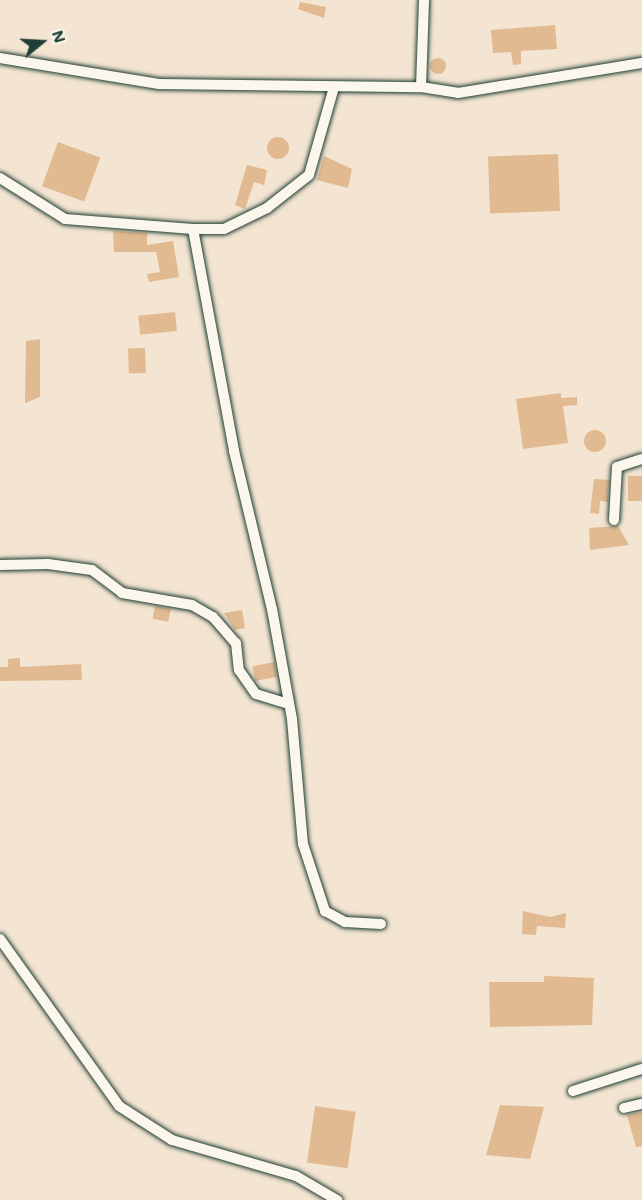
<!DOCTYPE html>
<style>
body{margin:0}
#map{position:relative;width:642px;height:1200px;overflow:hidden;background:#f3e5d1;font-family:Mali,sans-serif}
div>[style]{position:absolute}
.building>*{inset:0;background:#e1ba91;transform-origin:0 0}
.round{border-radius:50%}
.roads{filter:drop-shadow(0 0 2px #1f3d34) drop-shadow(0 0 2px #1f3d34)}
.minor>*{height:10px;margin:-5px;padding:0 5px;transform-origin:5px;border-radius:5px;background:#fbf7ec}
span{translate:-50% -50%;white-space:nowrap;text-align:center;line-height:1.15;-webkit-text-stroke:4.5px #fbf7ec;paint-order:stroke}
.north{position:absolute;left:12px;top:12px;width:60px;height:60px;-webkit-text-stroke:4px #fbf7ec;paint-order:stroke;rotate:72deg;font-size:16px;font-weight:700;line-height:24px;text-align:center;color:#1f3d34}
.north::after{content:'';display:block;margin:auto;width:21px;height:27px;background:#1f3d34;clip-path:polygon(50% 0,100% 100%,50% 72%,0 100%)}
</style>
<div id="map">
<div class="building">
<div style="clip-path:polygon(300px 2px,326px 7px,324px 18px,298px 9px)"></div>
<div style="clip-path:polygon(555px 25px,557px 49px,521px 51px,521px 64px,513px 65px,511px 52px,493px 53px,491px 30px)"></div>
<div class="round" style="left:430px;top:58px;width:16px;height:16px"></div>
<div class="round" style="left:267px;top:137px;width:22px;height:22px"></div>
<div style="left:58px;top:142px;width:45px;height:47px;rotate:20deg"></div>
<div style="left:558px;top:154px;width:57px;height:70px;rotate:88deg"></div>
<div style="clip-path:polygon(324px 156px,352px 169px,348px 188px,317px 180px)"></div>
<div style="clip-path:polygon(247px 165px,267px 170px,264px 185px,254px 182px,245px 209px,235px 205px)"></div>
<div style="clip-path:polygon(113px 231px,147px 233px,147px 245px,173px 241px,179px 277px,149px 282px,147px 274px,160px 272px,156px 252px,114px 252px)"></div>
<div style="left:175px;top:312px;width:19px;height:37px;rotate:84deg"></div>
<div style="clip-path:polygon(40px 339px,40px 397px,25px 403px,26px 341px)"></div>
<div style="left:145px;top:348px;width:25px;height:17px;rotate:88deg"></div>
<div style="clip-path:polygon(561px 393px,561px 398px,577px 397px,577px 405px,563px 406px,568px 443px,523px 449px,516px 399px)"></div>
<div class="round" style="left:584px;top:430px;width:22px;height:22px"></div>
<div style="left:628px;top:476px;width:14px;height:25px"></div>
<div style="clip-path:polygon(594px 479px,609px 480px,608px 502px,600px 501px,599px 514px,590px 513px)"></div>
<div style="clip-path:polygon(618px 526px,629px 545px,590px 550px,589px 528px)"></div>
<div style="left:155px;top:606px;width:16px;height:13px;rotate:11deg"></div>
<div style="clip-path:polygon(242px 610px,245px 628px,235px 630px,224px 613px)"></div>
<div style="clip-path:polygon(20px 658px,20px 667px,81px 664px,82px 680px,0 681px,0 667px,8px 667px,8px 659px)"></div>
<div style="left:274px;top:662px;width:15px;height:22px;rotate:79deg"></div>
<div style="clip-path:polygon(523px 911px,550px 917px,566px 913px,565px 928px,537px 926px,536px 935px,522px 934px)"></div>
<div style="clip-path:polygon(544px 976px,594px 978px,592px 1025px,490px 1027px,489px 982px,544px 982px)"></div>
<div style="clip-path:polygon(500px 1105px,544px 1107px,530px 1159px,486px 1155px)"></div>
<div style="left:315px;top:1106px;width:41px;height:57px;rotate:8deg"></div>
<div style="clip-path:polygon(642px 1112px,642px 1146px,636px 1147px,627px 1115px)"></div>
</div>
<div class="roads">
<div class="minor">
<div style="left:0;top:58px;width:161px;rotate:9.3deg"></div>
<div style="left:159px;top:84px;width:262px;rotate:0.7deg"></div>
<div style="left:421px;top:87px;width:37px;rotate:9deg"></div>
<div style="left:458px;top:93px;width:186px;rotate:-9.3deg"></div>
<div style="left:421px;top:87px;width:87px;rotate:-88deg"></div>
<div style="left:0;top:178px;width:77px;rotate:32.2deg"></div>
<div style="left:65px;top:219px;width:128px;rotate:4.5deg"></div>
<div style="left:193px;top:229px;width:226px;rotate:79.5deg"></div>
<div style="left:234px;top:451px;width:163px;rotate:76.5deg"></div>
<div style="left:272px;top:609px;width:112px;rotate:79.7deg"></div>
<div style="left:292px;top:719px;width:125px;rotate:85deg"></div>
<div style="left:303px;top:844px;width:71px;rotate:71.8deg"></div>
<div style="left:325px;top:911px;width:23px;rotate:29deg"></div>
<div style="left:345px;top:922px;width:36px;rotate:3deg"></div>
<div style="left:193px;top:229px;width:31px"></div>
<div style="left:224px;top:229px;width:48px;rotate:-26deg"></div>
<div style="left:267px;top:208px;width:53px;rotate:-38.2deg"></div>
<div style="left:309px;top:175px;width:91px;rotate:-74.1deg"></div>
<div style="left:614px;top:520px;width:53px;rotate:-86.8deg"></div>
<div style="left:617px;top:467px;width:26px;rotate:-18deg"></div>
<div style="left:0;top:565px;width:48px;rotate:-1.2deg"></div>
<div style="left:48px;top:564px;width:44px;rotate:7.8deg"></div>
<div style="left:92px;top:570px;width:38px;rotate:37deg"></div>
<div style="left:122px;top:593px;width:71px;rotate:9.7deg"></div>
<div style="left:192px;top:605px;width:24px;rotate:30deg"></div>
<div style="left:213px;top:617px;width:35px;rotate:49deg"></div>
<div style="left:236px;top:643px;width:27px;rotate:84deg"></div>
<div style="left:239px;top:670px;width:29px;rotate:55deg"></div>
<div style="left:256px;top:694px;width:34px;rotate:17deg"></div>
<div style="left:0;top:939px;width:205px;rotate:54.5deg"></div>
<div style="left:119px;top:1106px;width:63px;rotate:32.7deg"></div>
<div style="left:172px;top:1140px;width:129px;rotate:16.2deg"></div>
<div style="left:296px;top:1176px;width:48px;rotate:30.3deg"></div>
<div style="left:573px;top:1091px;width:72px;rotate:-17.7deg"></div>
<div style="left:624px;top:1108px;width:18px;rotate:-13deg"></div>
</div>
</div>
<div class="north">N</div>
</div>
